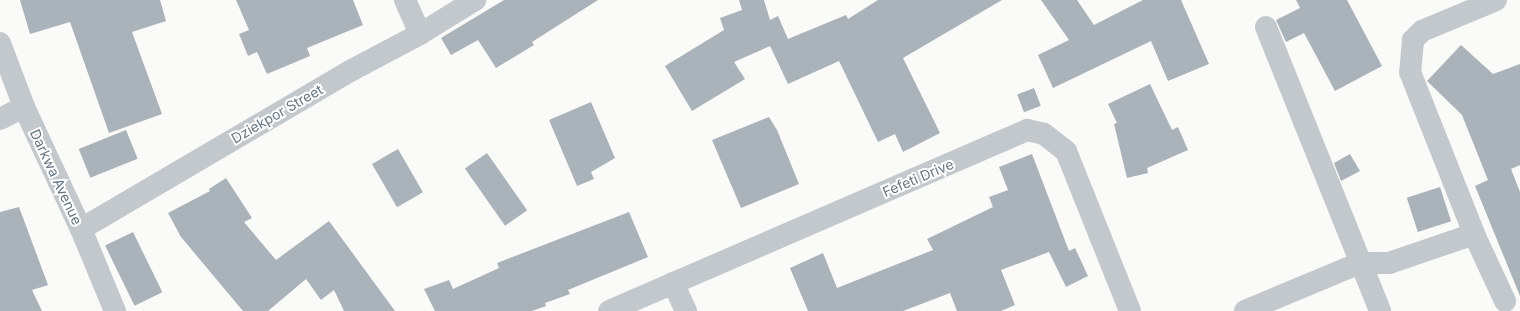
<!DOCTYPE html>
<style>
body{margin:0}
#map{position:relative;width:1520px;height:311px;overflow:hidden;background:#fafaf8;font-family:Inter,sans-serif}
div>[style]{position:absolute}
.building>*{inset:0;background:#aab3b9;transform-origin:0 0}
.minor>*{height:22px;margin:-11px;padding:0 11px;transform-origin:11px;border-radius:11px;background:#c3c8cc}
span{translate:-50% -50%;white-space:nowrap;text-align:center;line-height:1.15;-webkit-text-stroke:4px #fff;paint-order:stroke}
.street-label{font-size:14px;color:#657683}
</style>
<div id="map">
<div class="building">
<div style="clip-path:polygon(20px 0,160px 0,166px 21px,132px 32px,162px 114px,109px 133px,70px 22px,30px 34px)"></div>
<div style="clip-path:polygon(236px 0,353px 0,363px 25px,307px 48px,310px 56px,267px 74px,257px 52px,248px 56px,239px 34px,249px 30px)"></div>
<div style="clip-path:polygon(504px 0,598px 0,532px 42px,534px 45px,496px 68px,478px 40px,451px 55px,441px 38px)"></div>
<div style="clip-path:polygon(739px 0,764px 0,770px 20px,778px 16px,788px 39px,846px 15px,848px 19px,878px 0,1002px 0,903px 58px,940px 133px,903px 152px,895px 134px,878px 142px,839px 61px,788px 84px,770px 46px,734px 62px,745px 79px,692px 111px,665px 66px,724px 30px,720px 18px,742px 10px)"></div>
<div style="clip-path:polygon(1041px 0,1077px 0,1094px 25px,1143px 0,1181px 0,1209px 64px,1168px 81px,1151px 41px,1053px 88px,1038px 55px,1069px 40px)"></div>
<div style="clip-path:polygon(1296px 0,1347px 0,1382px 66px,1335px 91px,1304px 33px,1286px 42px,1276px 20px,1300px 8px)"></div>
<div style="clip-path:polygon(1461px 45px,1493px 74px,1520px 64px,1520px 165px,1511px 169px,1520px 192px,1520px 296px,1475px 186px,1488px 180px,1462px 115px,1427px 81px)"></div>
<div style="clip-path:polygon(1150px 84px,1172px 130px,1178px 127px,1188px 150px,1147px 168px,1148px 173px,1127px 178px,1114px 124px,1117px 123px,1108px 104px)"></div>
<div style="left:1034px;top:88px;width:19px;height:18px;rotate:69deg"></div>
<div style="clip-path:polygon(591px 102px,615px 158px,591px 172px,594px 179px,577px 186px,549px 120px)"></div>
<div style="clip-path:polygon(769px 117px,777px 130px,799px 184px,741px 208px,712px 140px)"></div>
<div style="left:126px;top:130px;width:31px;height:51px;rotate:68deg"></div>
<div style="left:398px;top:149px;width:50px;height:30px;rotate:60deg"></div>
<div style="left:487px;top:153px;width:70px;height:27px;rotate:55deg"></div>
<div style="clip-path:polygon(1032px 154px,1069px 251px,1075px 248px,1088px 276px,1066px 287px,1049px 252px,1001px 270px,1015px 305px,1001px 311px,957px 311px,950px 293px,903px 311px,808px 311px,790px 268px,823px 253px,837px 288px,933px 250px,927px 239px,993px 207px,989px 197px,1008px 190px,999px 167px)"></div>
<div style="clip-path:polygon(1350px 154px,1360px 171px,1341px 181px,1334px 163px)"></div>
<div style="clip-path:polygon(226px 178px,252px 218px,244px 222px,276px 260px,329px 221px,395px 311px,344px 311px,334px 290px,321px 300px,306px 279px,268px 311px,243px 311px,181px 237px,168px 213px,210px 191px,209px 189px)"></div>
<div style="left:1440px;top:187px;width:36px;height:35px;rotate:72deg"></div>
<div style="clip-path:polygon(19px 207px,48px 285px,32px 290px,42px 311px,0 311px,0 212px)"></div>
<div style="clip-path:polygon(629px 212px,648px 257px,568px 290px,570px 294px,545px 303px,546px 306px,532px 311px,435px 311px,424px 289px,449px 280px,453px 289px,499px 268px,497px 263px)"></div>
<div style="left:133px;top:232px;width:67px;height:31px;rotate:64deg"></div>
</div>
<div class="minor">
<div style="left:405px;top:0;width:37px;rotate:66deg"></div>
<div style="left:1496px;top:0;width:80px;rotate:157.3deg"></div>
<div style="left:1422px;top:31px;width:13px;rotate:135deg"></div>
<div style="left:1413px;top:40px;width:32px;rotate:95deg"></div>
<div style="left:1410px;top:72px;width:174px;rotate:68.4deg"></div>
<div style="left:1474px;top:234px;width:74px;rotate:65.2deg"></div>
<div style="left:1266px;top:27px;width:306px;rotate:68.1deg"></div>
<div style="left:0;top:43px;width:68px;rotate:69.4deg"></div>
<div style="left:24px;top:107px;width:135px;rotate:65deg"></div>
<div style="left:81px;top:229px;width:89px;rotate:67.5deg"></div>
<div style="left:0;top:119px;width:27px;rotate:-27deg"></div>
<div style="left:81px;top:229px;width:314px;rotate:-30.4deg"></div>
<div style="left:352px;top:70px;width:77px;rotate:-27.9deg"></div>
<div style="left:420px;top:34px;width:65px;rotate:-31.7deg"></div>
<div style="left:673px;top:283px;width:31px;rotate:65deg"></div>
<div style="left:609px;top:311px;width:456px;rotate:-23.4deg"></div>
<div style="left:1027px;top:130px;width:17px;rotate:13deg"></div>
<div style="left:1044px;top:134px;width:28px;rotate:38deg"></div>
<div style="left:1066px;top:151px;width:172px;rotate:68.2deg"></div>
<div style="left:1245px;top:311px;width:125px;rotate:-22.7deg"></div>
<div style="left:1360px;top:263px;width:29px"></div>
<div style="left:1389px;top:263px;width:90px;rotate:-18.8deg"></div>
</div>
<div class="street-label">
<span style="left:277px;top:114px;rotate:-30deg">Dziekpor Street</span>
<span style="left:56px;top:177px;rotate:65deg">Darkwa Avenue</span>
<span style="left:918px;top:178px;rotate:-23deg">Fefeti Drive</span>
</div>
</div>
